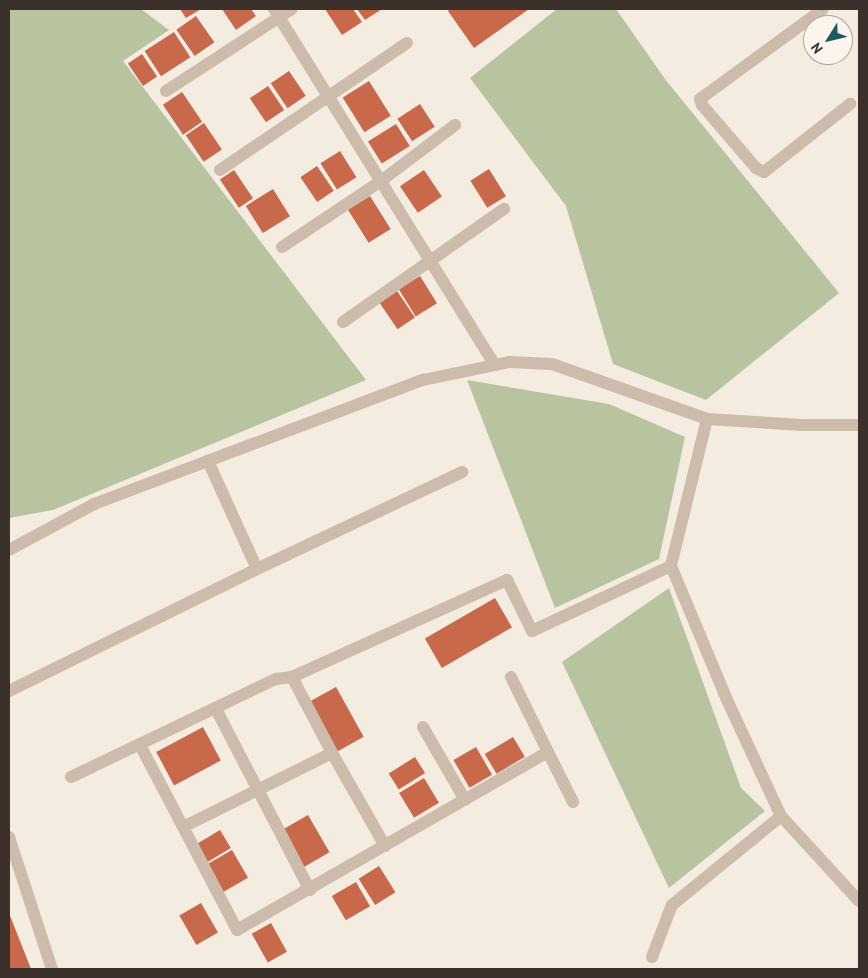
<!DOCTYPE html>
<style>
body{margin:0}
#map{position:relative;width:868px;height:978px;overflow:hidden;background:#f4ebe1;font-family:"PT Sans",sans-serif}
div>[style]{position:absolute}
.green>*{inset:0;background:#b8c4a0}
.building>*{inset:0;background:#c8694b;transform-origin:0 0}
.minor>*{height:12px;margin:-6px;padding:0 6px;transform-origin:6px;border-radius:6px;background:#cdbbac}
span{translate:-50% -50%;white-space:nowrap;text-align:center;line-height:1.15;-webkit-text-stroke:4px #fbf5ee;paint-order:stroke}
.frame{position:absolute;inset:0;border:10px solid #3b302b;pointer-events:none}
.north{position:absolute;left:803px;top:15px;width:50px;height:50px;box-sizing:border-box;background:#fbf5ee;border:1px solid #aea6a0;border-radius:50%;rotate:234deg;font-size:14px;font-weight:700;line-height:20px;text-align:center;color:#3b302b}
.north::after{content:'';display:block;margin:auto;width:18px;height:22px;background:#1f5a5e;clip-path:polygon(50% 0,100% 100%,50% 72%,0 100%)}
</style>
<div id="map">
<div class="green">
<div style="clip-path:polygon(9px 9px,141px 9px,169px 30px,123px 61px,366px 380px,53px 510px,9px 518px)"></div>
<div style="clip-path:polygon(557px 9px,616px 9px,665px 79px,839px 293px,706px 400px,613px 364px,566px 206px,470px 78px)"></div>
<div style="clip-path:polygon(467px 380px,609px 404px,685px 437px,659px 559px,555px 608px)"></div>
<div style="clip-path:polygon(669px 588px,741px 788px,765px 811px,669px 888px,562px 662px)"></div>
</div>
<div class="building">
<div style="clip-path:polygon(180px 9px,201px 9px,186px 18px)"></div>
<div style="clip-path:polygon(222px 9px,251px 9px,256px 16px,236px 30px)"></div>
<div style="clip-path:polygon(325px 9px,353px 9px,362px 22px,342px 35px)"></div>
<div style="clip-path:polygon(357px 9px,382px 9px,365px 20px)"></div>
<div style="clip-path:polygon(450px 9px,529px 9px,474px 48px,448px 11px)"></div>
<div style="left:196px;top:16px;width:32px;height:24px;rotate:55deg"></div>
<div style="left:174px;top:32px;width:30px;height:35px;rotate:57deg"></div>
<div style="left:142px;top:54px;width:27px;height:17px;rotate:56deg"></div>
<div style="left:289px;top:71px;width:30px;height:22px;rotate:56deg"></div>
<div style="left:369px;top:81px;width:41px;height:31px;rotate:58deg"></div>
<div style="left:268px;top:86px;width:29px;height:22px;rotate:56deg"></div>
<div style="left:182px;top:92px;width:36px;height:23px;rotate:56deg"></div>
<div style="left:420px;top:104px;width:27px;height:27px;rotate:57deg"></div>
<div style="left:204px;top:123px;width:32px;height:22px;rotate:56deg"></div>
<div style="left:396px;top:124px;width:26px;height:33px;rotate:58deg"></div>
<div style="left:340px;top:151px;width:31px;height:23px;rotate:58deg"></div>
<div style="left:317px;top:166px;width:30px;height:20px;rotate:56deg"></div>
<div style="left:489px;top:169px;width:32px;height:22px;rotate:58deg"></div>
<div style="left:234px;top:170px;width:34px;height:17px;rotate:56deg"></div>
<div style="left:424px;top:170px;width:32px;height:29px;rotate:56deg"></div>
<div style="left:273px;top:189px;width:32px;height:32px;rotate:58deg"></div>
<div style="left:370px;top:196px;width:39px;height:26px;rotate:58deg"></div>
<div style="left:420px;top:276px;width:32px;height:25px;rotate:58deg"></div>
<div style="left:397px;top:291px;width:32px;height:21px;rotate:56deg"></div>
<div style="left:495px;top:598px;width:34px;height:81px;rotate:60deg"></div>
<div style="left:336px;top:687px;width:57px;height:30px;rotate:61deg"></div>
<div style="left:203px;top:727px;width:38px;height:53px;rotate:62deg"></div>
<div style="left:513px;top:737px;width:23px;height:33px;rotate:59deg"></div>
<div style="left:476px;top:747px;width:32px;height:26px;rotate:60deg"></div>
<div style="left:415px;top:757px;width:19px;height:31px;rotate:58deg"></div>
<div style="left:424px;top:778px;width:29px;height:29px;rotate:59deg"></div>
<div style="left:308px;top:815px;width:43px;height:31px;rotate:60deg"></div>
<div style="left:220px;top:830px;width:21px;height:31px;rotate:59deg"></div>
<div style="left:232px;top:850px;width:32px;height:31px;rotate:60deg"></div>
<div style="left:379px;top:866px;width:31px;height:24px;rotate:58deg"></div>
<div style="left:356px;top:882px;width:28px;height:28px;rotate:60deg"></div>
<div style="left:201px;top:903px;width:34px;height:25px;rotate:60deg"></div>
<div style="clip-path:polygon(9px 913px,31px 969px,9px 969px)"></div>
<div style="left:271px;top:923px;width:33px;height:22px;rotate:61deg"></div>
</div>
<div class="minor">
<div style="left:274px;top:9px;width:419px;rotate:58.2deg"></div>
<div style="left:823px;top:9px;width:152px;rotate:143.8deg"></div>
<div style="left:700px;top:99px;width:6px;rotate:72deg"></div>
<div style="left:702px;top:105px;width:83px;rotate:49.4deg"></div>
<div style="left:756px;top:168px;width:9px;rotate:27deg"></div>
<div style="left:764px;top:172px;width:110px;rotate:-38.3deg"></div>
<div style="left:166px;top:91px;width:150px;rotate:-33.1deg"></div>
<div style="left:220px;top:170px;width:226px;rotate:-34.2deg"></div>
<div style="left:282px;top:247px;width:119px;rotate:-33.7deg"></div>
<div style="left:381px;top:181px;width:93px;rotate:-37.1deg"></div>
<div style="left:343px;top:322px;width:197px;rotate:-35.1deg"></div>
<div style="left:707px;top:419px;width:151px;rotate:103.8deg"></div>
<div style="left:671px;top:566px;width:147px;rotate:67.3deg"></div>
<div style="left:728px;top:702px;width:126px;rotate:65.1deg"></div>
<div style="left:781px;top:816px;width:115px;rotate:47.5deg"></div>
<div style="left:9px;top:550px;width:97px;rotate:-28.4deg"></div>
<div style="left:94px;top:504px;width:352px;rotate:-20.7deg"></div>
<div style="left:423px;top:380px;width:88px;rotate:-11.8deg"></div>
<div style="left:509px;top:362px;width:43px;rotate:2.7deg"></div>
<div style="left:552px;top:364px;width:164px;rotate:19.5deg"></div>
<div style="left:707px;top:419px;width:96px;rotate:3.6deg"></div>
<div style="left:803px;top:425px;width:56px"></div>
<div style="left:257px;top:569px;width:227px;rotate:-25.3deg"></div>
<div style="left:292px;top:677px;width:236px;rotate:-24.3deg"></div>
<div style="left:507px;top:580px;width:57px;rotate:63.9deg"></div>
<div style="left:532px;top:631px;width:153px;rotate:-25.1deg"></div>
<div style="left:511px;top:677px;width:84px;rotate:63.7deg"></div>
<div style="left:9px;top:691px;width:276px;rotate:-26.2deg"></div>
<div style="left:257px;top:569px;width:119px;rotate:-114.4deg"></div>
<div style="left:216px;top:709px;width:204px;rotate:62.6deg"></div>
<div style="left:423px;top:727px;width:84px;rotate:60.1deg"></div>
<div style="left:140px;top:745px;width:209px;rotate:62.3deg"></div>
<div style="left:237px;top:930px;width:358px;rotate:-29.8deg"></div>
<div style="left:548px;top:752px;width:56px;rotate:63.4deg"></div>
<div style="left:71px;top:777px;width:227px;rotate:-25.6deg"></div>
<div style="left:276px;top:679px;width:16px;rotate:-7deg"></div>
<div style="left:292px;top:677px;width:86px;rotate:62.2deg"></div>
<div style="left:332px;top:753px;width:107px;rotate:60.3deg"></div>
<div style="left:183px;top:827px;width:166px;rotate:-26.4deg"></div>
<div style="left:9px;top:837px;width:139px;rotate:72deg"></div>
<div style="left:652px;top:957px;width:56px;rotate:-69deg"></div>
<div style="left:672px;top:905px;width:141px;rotate:-39.2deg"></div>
</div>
<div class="frame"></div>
<div class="north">N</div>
</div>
